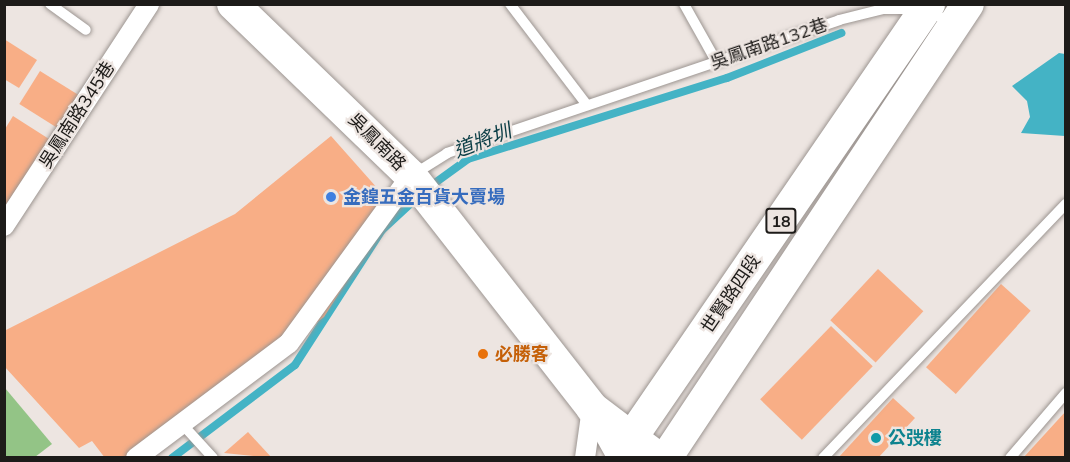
<!DOCTYPE html>
<meta charset="utf-8">
<style>
body{margin:0}
#map{position:relative;width:1070px;height:462px;overflow:hidden;background:#ede5e1;font-family:Mulish,"Noto Sans TC",sans-serif}
div>[style]{position:absolute}
.green>*{inset:0;background:#93c486}
.water>*{inset:0;background:#44b3c5}
.stream>*{height:8px;margin:-4px;padding:0 4px;transform-origin:4px;border-radius:4px;background:#44b3c5}
.building>*{inset:0;background:#f8ae86;transform-origin:0 0}
.roads{filter:drop-shadow(0 0 2px #9c9591) drop-shadow(0 0 2px #9c9591)}
.service>*{height:10px;margin:-5px;padding:0 5px;transform-origin:5px;border-radius:5px;background:#fff}
.minor>*{height:20px;margin:-10px;padding:0 10px;transform-origin:10px;border-radius:10px;background:#fff}
.tertiary>*{height:24px;margin:-12px;padding:0 12px;transform-origin:12px;border-radius:12px;background:#fff}
.primary>*{height:32px;margin:-16px;padding:0 16px;transform-origin:16px;border-radius:16px;background:#fff}
.dots>*{width:16px;height:16px;translate:-50% -50%;box-sizing:border-box;border:3px solid #ede5e1;border-radius:50%}
span{translate:-50% -50%;white-space:nowrap;text-align:center;line-height:1.15;-webkit-text-stroke:4.5px #ede5e1;paint-order:stroke}
.shield-label span{padding:2px 4px;background:#ede5e1;border:2px solid;border-radius:4px;-webkit-text-stroke-width:0}
.shield-label{font-size:16px;color:#1d1b19;font-weight:700}
.street-label{font-size:18px;color:#1d1b19}
.shop-label{font-size:18px;color:#366cbe;font-weight:700}
.left{translate:0 -50%;text-align:left}
.food-label{font-size:18px;color:#c56008;font-weight:700}
.culture-label{font-size:18px;color:#0d838f;font-weight:700}
.water-label{font-size:20px;color:#0a3d45;font-style:italic}
.frame{position:absolute;inset:0;border:6px solid #1d1b19;pointer-events:none}
</style>
<div id="map">
<div class="green">
<div style="clip-path:polygon(5px 388px,52px 444px,35px 457px,5px 457px)"></div>
</div>
<div class="water">
<div style="clip-path:polygon(1059px 53px,1065px 54px,1065px 136px,1021px 133px,1030px 117px,1027px 101px,1012px 86px)"></div>
</div>
<div class="stream">
<div style="left:428px;top:188px;width:49px;rotate:-35.9deg"></div>
<div style="left:468px;top:159px;width:271px;rotate:-17.4deg"></div>
<div style="left:727px;top:78px;width:123px;rotate:-21.5deg"></div>
<div style="left:172px;top:458px;width:154px;rotate:-37.1deg"></div>
<div style="left:295px;top:365px;width:161px;rotate:-57.2deg"></div>
<div style="left:382px;top:230px;width:50px;rotate:-42.6deg"></div>
</div>
<div class="building">
<div style="clip-path:polygon(4px 39px,37px 60px,19px 88px,4px 79px)"></div>
<div style="left:40px;top:71px;width:45px;height:39px;rotate:32deg"></div>
<div style="clip-path:polygon(13px 116px,49px 139px,5px 210px,5px 129px)"></div>
<div style="clip-path:polygon(331px 136px,394px 207px,324px 317px,137px 458px,105px 458px,92px 441px,79px 448px,4px 366px,4px 331px,235px 214px)"></div>
<div style="left:878px;top:269px;width:62px;height:70px;rotate:43deg"></div>
<div style="left:1001px;top:284px;width:40px;height:112px;rotate:42deg"></div>
<div style="left:831px;top:326px;width:58px;height:102px;rotate:44deg"></div>
<div style="clip-path:polygon(893px 398px,915px 418px,878px 458px,838px 458px)"></div>
<div style="clip-path:polygon(1066px 411px,1066px 458px,1023px 458px)"></div>
<div style="clip-path:polygon(248px 432px,272px 458px,224px 453px)"></div>
</div>
<div class="roads">
<div class="service">
<div style="left:50px;top:4px;width:44px;rotate:35.8deg"></div>
<div style="left:510px;top:4px;width:127px;rotate:52.7deg"></div>
<div style="left:684px;top:4px;width:65px;rotate:60.7deg"></div>
<div style="left:414px;top:174px;width:39px;rotate:-32deg"></div>
<div style="left:447px;top:153px;width:414px;rotate:-18.7deg"></div>
<div style="left:839px;top:20px;width:45px;rotate:-14deg"></div>
<div style="left:883px;top:9px;width:43px"></div>
<div style="left:926px;top:9px;width:30px;rotate:30deg"></div>
<div style="left:182px;top:424px;width:46px;rotate:47.6deg"></div>
<div style="left:823px;top:458px;width:352px;rotate:-46.3deg"></div>
<div style="left:1010px;top:458px;width:86px;rotate:-49.3deg"></div>
</div>
<div class="minor">
<div style="left:4px;top:226px;width:265px;rotate:-56.8deg"></div>
<div style="left:136px;top:458px;width:191px;rotate:-36.9deg"></div>
<div style="left:289px;top:343px;width:207px;rotate:-53.9deg"></div>
<div style="left:585px;top:458px;width:50px;rotate:-82deg"></div>
</div>
<div class="tertiary">
<div style="left:596px;top:415px;width:49px;rotate:60.8deg"></div>
</div>
<div class="primary">
<div style="left:233px;top:4px;width:248px;rotate:44deg"></div>
<div style="left:411px;top:176px;width:294px;rotate:52deg"></div>
<div style="left:592px;top:408px;width:83px;rotate:37.1deg"></div>
<div style="left:632px;top:437px;width:525px;rotate:-55.55deg"></div>
<div style="left:666px;top:458px;width:545px;rotate:-56.37deg"></div>
</div>
</div>
<div class="dots">
<div style="left:331px;top:197px;background:#3f7fe0"></div>
<div style="left:483px;top:354px;background:#e8710a"></div>
<div style="left:876px;top:438px;background:#0f9aa8"></div>
</div>
<div class="shield-label">
<span style="left:781px;top:221px">18</span>
</div>
<div class="street-label">
<span style="left:769px;top:44px;rotate:-19deg">吳鳳南路132巷</span>
<span style="left:77px;top:115px;rotate:-57deg">吳鳳南路345巷</span>
<span style="left:377px;top:142px;rotate:45deg">吳鳳南路</span>
<span style="left:731px;top:294px;rotate:-56deg">世賢路四段</span>
</div>
<div class="shop-label">
<span class="left" style="left:343px;top:197px">金鍠五金百貨大賣場</span>
</div>
<div class="food-label">
<span class="left" style="left:495px;top:354px">必勝客</span>
</div>
<div class="culture-label">
<span class="left" style="left:888px;top:438px">公弢樓</span>
</div>
<div class="water-label">
<span style="left:482px;top:140px;rotate:-21deg">道將圳</span>
</div>
<div class="frame"></div>
</div>
